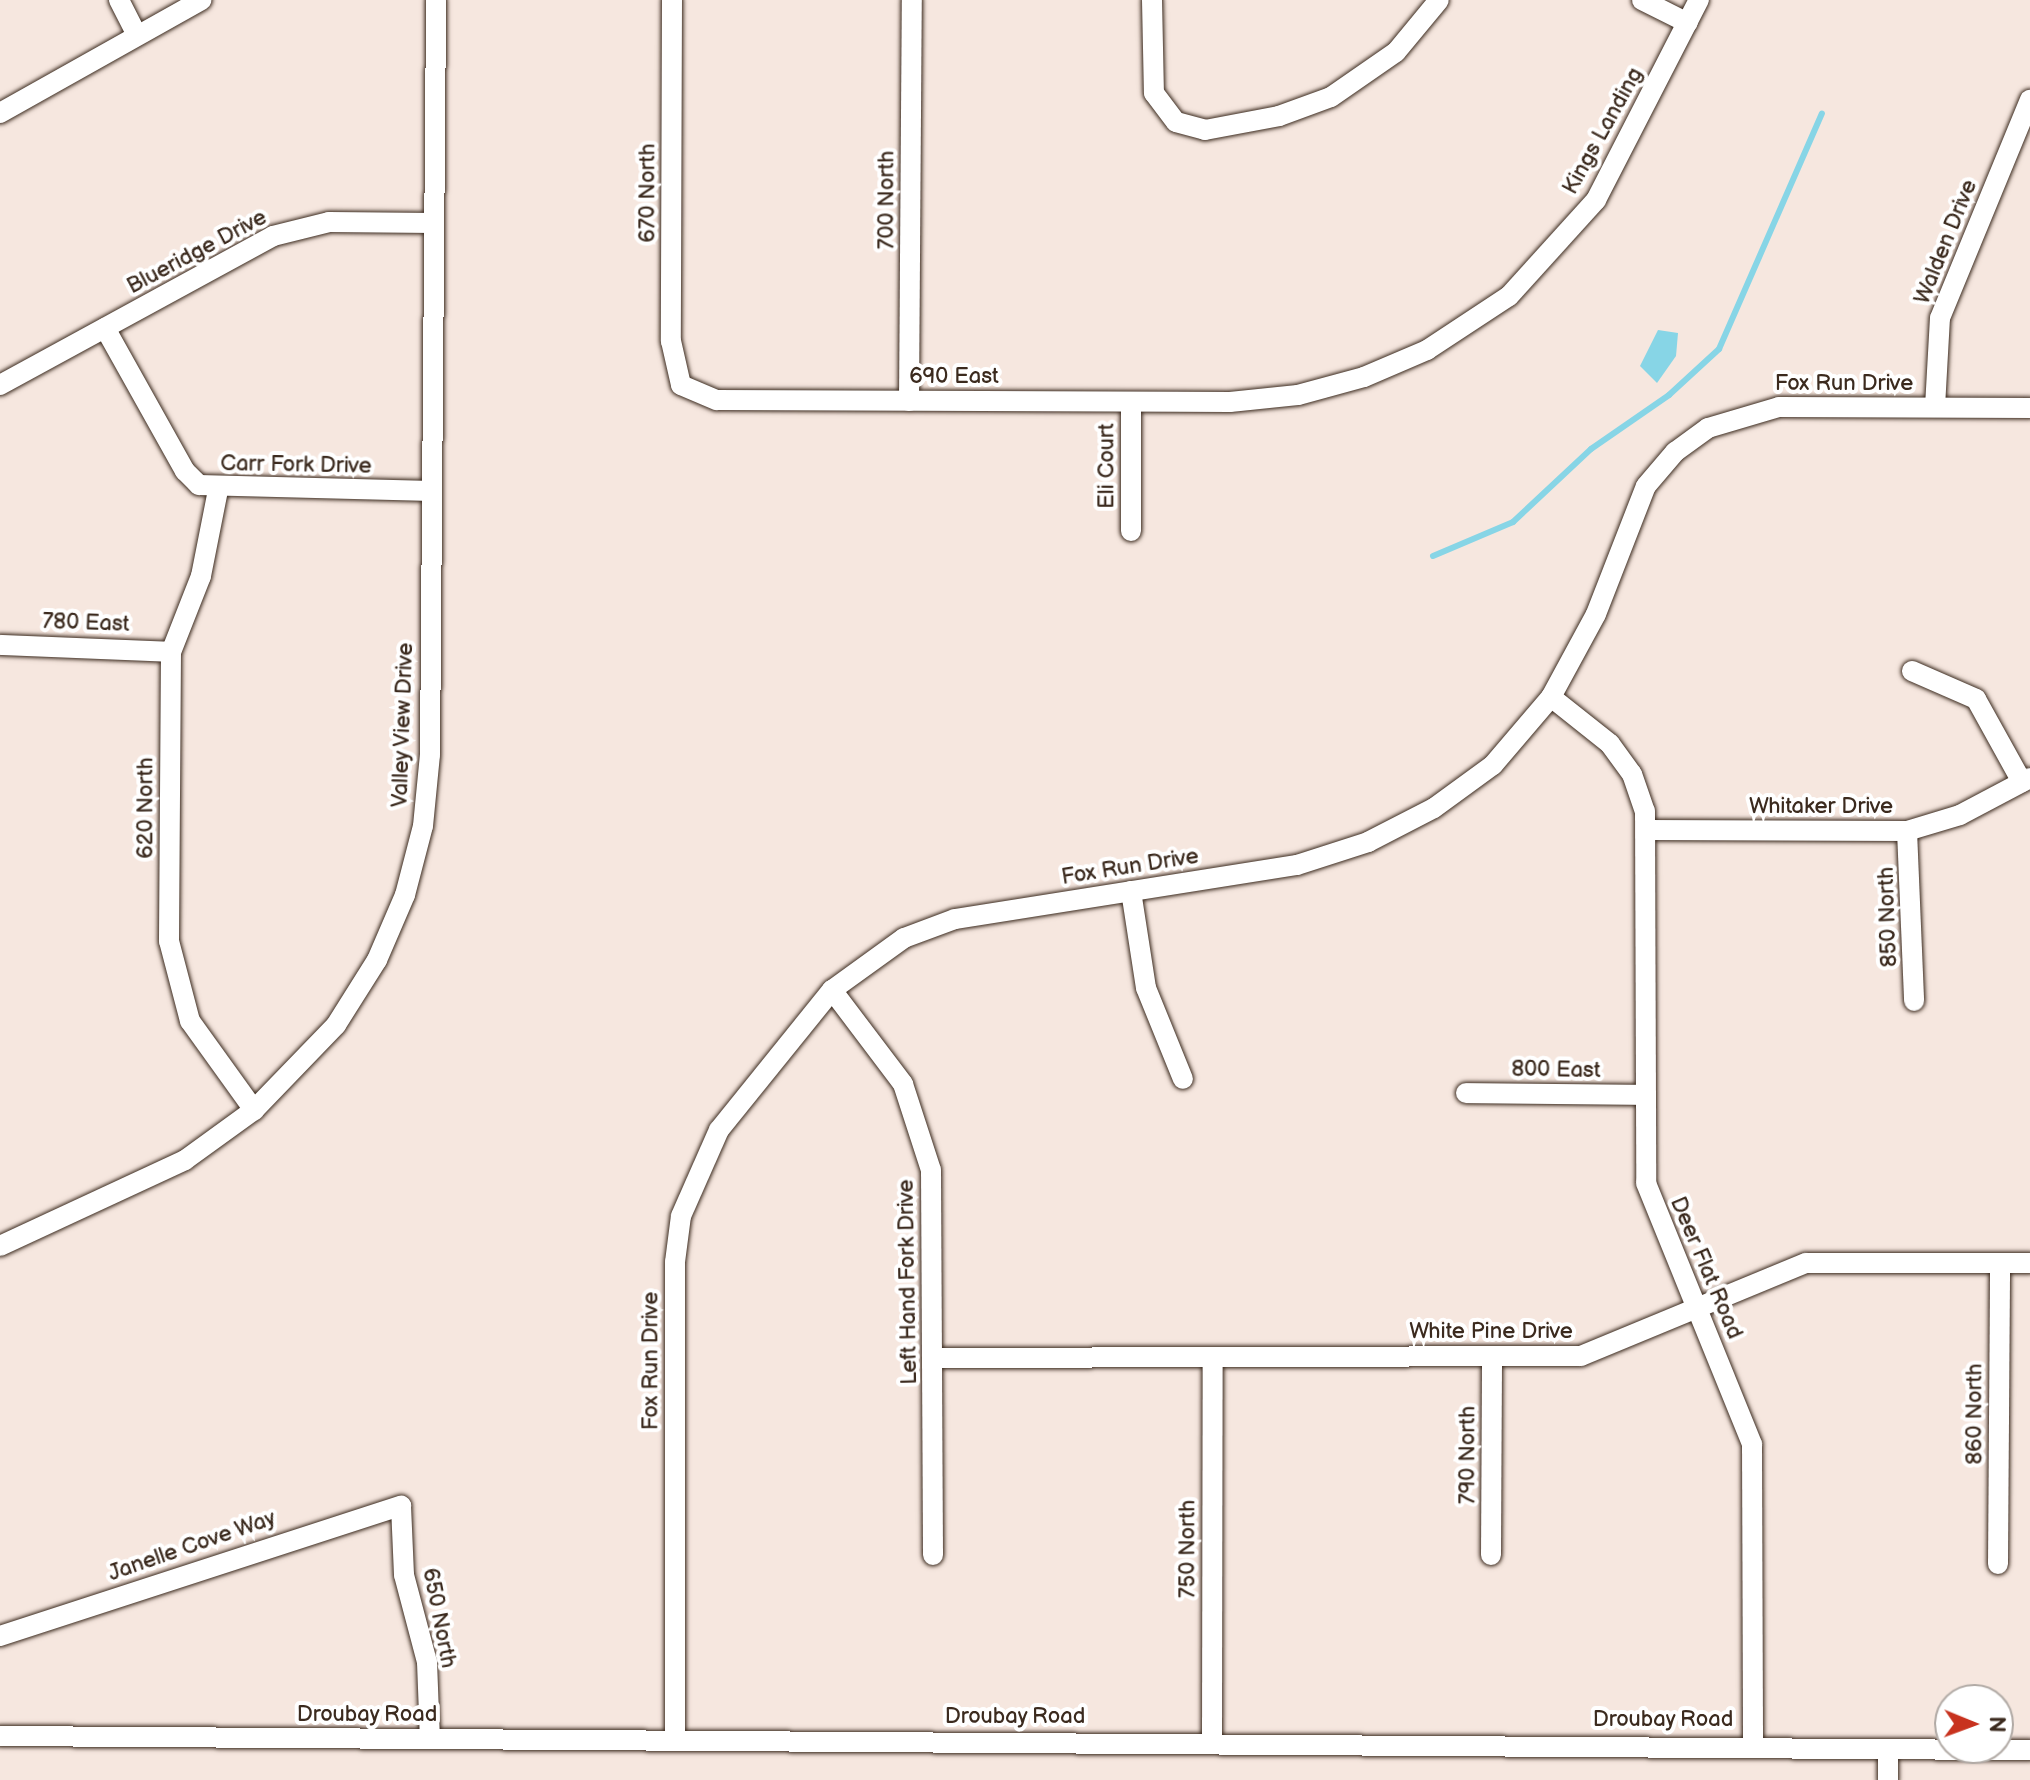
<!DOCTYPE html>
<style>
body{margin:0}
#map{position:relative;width:2030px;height:1780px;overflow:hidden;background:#f6e7df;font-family:"Balsamiq Sans",sans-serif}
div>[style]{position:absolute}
.water>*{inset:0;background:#87d5e6}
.stream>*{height:6px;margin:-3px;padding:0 3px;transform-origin:3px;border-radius:3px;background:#87d5e6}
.roads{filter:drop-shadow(0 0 2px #3b2a1e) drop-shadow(0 0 2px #3b2a1e)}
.minor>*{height:20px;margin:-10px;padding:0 10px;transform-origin:10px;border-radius:10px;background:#fff}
span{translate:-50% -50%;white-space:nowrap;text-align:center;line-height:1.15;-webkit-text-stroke:8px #fff;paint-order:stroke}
.street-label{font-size:22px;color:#3b2a1e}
.north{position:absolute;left:1934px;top:1684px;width:80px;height:80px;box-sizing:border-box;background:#fff;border:2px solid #b1aaa5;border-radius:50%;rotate:91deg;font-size:22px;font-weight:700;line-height:32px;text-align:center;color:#3b2a1e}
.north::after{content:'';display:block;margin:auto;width:28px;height:36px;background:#c8321e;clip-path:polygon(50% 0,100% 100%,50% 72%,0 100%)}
</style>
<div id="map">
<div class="water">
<div style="clip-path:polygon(1658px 330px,1678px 333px,1676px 356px,1657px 383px,1640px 366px)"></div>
</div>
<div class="stream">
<div style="left:1433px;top:556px;width:87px;rotate:-23deg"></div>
<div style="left:1513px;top:522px;width:107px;rotate:-43.1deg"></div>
<div style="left:1591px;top:449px;width:95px;rotate:-34.7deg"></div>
<div style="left:1669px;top:395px;width:68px;rotate:-42.6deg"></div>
<div style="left:1719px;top:349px;width:257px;rotate:-66.4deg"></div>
</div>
<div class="roads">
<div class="minor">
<div style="left:119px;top:0;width:39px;rotate:63deg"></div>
<div style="left:672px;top:0;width:341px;rotate:90.2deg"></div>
<div style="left:671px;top:341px;width:45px;rotate:77.2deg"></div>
<div style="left:681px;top:385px;width:39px;rotate:23deg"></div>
<div style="left:717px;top:400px;width:513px;rotate:0.22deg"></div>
<div style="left:1230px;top:402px;width:68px;rotate:-5.9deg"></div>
<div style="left:1298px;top:395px;width:68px;rotate:-15.3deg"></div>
<div style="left:1364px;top:377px;width:69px;rotate:-23.2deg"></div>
<div style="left:1427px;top:350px;width:98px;rotate:-33.4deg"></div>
<div style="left:1509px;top:296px;width:130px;rotate:-47.8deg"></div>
<div style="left:1596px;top:200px;width:225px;rotate:-62.8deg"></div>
<div style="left:1152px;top:0;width:93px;rotate:88.8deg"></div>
<div style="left:1154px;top:93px;width:36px;rotate:53deg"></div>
<div style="left:1176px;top:122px;width:30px;rotate:15deg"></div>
<div style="left:1205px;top:130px;width:75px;rotate:-10.7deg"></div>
<div style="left:1279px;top:116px;width:55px;rotate:-20.1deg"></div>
<div style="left:1331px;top:97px;width:79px;rotate:-34.7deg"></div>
<div style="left:1396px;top:52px;width:67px;rotate:-50.4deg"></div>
<div style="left:1642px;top:0;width:51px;rotate:26.6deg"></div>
<div style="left:0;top:113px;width:231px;rotate:-29.3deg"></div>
<div style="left:105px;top:328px;width:164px;rotate:60.8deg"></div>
<div style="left:185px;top:471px;width:20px;rotate:45deg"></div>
<div style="left:199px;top:485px;width:233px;rotate:1.5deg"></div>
<div style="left:0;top:385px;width:311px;rotate:-28.6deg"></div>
<div style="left:273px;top:236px;width:58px;rotate:-14deg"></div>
<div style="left:329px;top:222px;width:105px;rotate:0.5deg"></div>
<div style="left:909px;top:401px;width:401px;rotate:-89.6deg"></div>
<div style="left:1935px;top:407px;width:89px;rotate:-86.8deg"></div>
<div style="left:1940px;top:318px;width:236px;rotate:-67.6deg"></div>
<div style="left:218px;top:490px;width:88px;rotate:101.2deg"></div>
<div style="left:201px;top:576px;width:82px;rotate:111.5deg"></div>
<div style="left:171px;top:652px;width:289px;rotate:90.4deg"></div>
<div style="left:169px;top:941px;width:83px;rotate:75.3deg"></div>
<div style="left:190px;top:1021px;width:110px;rotate:54.3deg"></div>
<div style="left:1131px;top:531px;width:129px;rotate:-90deg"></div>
<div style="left:0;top:645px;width:171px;rotate:2.3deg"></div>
<div style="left:1912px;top:671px;width:70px;rotate:23.6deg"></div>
<div style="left:1976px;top:699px;width:95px;rotate:61deg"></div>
<div style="left:1551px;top:697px;width:75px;rotate:38.5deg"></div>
<div style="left:1610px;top:744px;width:37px;rotate:54deg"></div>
<div style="left:1632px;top:774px;width:39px;rotate:71deg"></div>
<div style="left:1645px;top:811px;width:372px;rotate:89.8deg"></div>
<div style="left:1646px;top:1183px;width:282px;rotate:67.9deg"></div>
<div style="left:1752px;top:1444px;width:301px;rotate:89.8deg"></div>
<div style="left:1647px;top:830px;width:260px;rotate:0.2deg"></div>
<div style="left:1907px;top:831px;width:55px;rotate:-16.8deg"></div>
<div style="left:1960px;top:815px;width:79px;rotate:-27.9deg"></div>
<div style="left:1907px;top:831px;width:170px;rotate:87.6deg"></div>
<div style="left:1131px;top:891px;width:98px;rotate:81.2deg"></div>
<div style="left:1146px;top:988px;width:98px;rotate:67.9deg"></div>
<div style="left:832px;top:990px;width:118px;rotate:52.9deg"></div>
<div style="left:903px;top:1084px;width:90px;rotate:72deg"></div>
<div style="left:931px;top:1170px;width:385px;rotate:89.7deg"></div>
<div style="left:1466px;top:1093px;width:179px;rotate:0.6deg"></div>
<div style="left:0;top:1246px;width:204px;rotate:-24.9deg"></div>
<div style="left:185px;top:1160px;width:85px;rotate:-35.9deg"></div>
<div style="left:254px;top:1110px;width:118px;rotate:-46deg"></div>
<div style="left:336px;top:1025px;width:77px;rotate:-57.8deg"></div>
<div style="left:377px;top:960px;width:71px;rotate:-66.7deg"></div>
<div style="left:405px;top:895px;width:71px;rotate:-75.4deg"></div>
<div style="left:423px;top:826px;width:71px;rotate:-84.4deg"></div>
<div style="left:430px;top:755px;width:755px;rotate:-89.54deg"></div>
<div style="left:933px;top:1358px;width:648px;rotate:-0.18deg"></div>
<div style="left:1581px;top:1356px;width:243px;rotate:-22.5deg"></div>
<div style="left:1806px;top:1263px;width:224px"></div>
<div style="left:1491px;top:1555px;width:198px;rotate:-89.7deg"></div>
<div style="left:1998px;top:1564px;width:301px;rotate:-89.6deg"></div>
<div style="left:0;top:1636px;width:422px;rotate:-18deg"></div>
<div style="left:401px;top:1506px;width:69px;rotate:87.5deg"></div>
<div style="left:404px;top:1575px;width:90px;rotate:75.2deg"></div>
<div style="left:427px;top:1662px;width:77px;rotate:87.8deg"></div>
<div style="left:0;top:1736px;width:2030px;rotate:0.4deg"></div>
<div style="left:675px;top:1739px;width:477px;rotate:-90deg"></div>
<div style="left:675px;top:1262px;width:46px;rotate:-82.6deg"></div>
<div style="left:681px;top:1216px;width:94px;rotate:-66.2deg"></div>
<div style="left:719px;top:1130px;width:180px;rotate:-51.1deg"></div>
<div style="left:832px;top:990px;width:89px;rotate:-35.8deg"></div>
<div style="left:904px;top:938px;width:54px;rotate:-20.4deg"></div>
<div style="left:955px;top:919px;width:346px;rotate:-9deg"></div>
<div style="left:1297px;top:865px;width:75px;rotate:-17.9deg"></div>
<div style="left:1368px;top:842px;width:74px;rotate:-27.3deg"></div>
<div style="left:1434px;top:808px;width:73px;rotate:-36.1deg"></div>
<div style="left:1493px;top:765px;width:89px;rotate:-49.5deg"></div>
<div style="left:1551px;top:697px;width:94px;rotate:-61.5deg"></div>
<div style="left:1596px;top:614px;width:137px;rotate:-68.7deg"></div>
<div style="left:1646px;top:486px;width:45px;rotate:-49.5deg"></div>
<div style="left:1675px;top:452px;width:41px;rotate:-36deg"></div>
<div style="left:1708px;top:428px;width:74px;rotate:-16.5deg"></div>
<div style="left:1779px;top:407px;width:251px;rotate:0.2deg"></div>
<div style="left:1212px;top:1742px;width:385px;rotate:-89.9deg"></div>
<div style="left:1888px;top:1780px;width:30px;rotate:-90deg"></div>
</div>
</div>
<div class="street-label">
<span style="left:1603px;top:131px;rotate:-61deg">Kings Landing</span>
<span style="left:648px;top:193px;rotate:-90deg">670 North</span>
<span style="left:887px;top:200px;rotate:-90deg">700 North</span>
<span style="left:1946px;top:242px;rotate:-68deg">Walden Drive</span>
<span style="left:197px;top:252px;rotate:-28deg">Blueridge Drive</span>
<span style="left:954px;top:377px">690 East</span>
<span style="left:1844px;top:384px">Fox Run Drive</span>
<span style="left:296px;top:465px;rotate:1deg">Carr Fork Drive</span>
<span style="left:1107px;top:466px;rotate:-90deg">Eli Court</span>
<span style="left:86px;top:623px;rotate:2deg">780 East</span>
<span style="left:403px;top:725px;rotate:-88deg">Valley View Drive</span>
<span style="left:1821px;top:807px">Whitaker Drive</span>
<span style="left:146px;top:808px;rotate:-90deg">620 North</span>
<span style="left:1130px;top:867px;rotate:-9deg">Fox Run Drive</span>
<span style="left:1888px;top:917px;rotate:-92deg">850 North</span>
<span style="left:1556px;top:1070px;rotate:1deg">800 East</span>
<span style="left:1706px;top:1268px;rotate:67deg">Deer Flat Road</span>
<span style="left:908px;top:1282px;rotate:-91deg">Left Hand Fork Drive</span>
<span style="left:1491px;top:1332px">White Pine Drive</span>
<span style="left:651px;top:1361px;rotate:-90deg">Fox Run Drive</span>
<span style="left:1975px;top:1414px;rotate:-90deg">860 North</span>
<span style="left:1468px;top:1455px;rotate:-90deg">790 North</span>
<span style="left:192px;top:1546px;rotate:-19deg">Janelle Cove Way</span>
<span style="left:1188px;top:1549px;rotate:-90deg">750 North</span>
<span style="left:439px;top:1618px;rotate:79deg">650 North</span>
<span style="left:367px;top:1715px">Droubay Road</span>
<span style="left:1015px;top:1717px">Droubay Road</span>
<span style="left:1663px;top:1720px">Droubay Road</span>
</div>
<div class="north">N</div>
</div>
